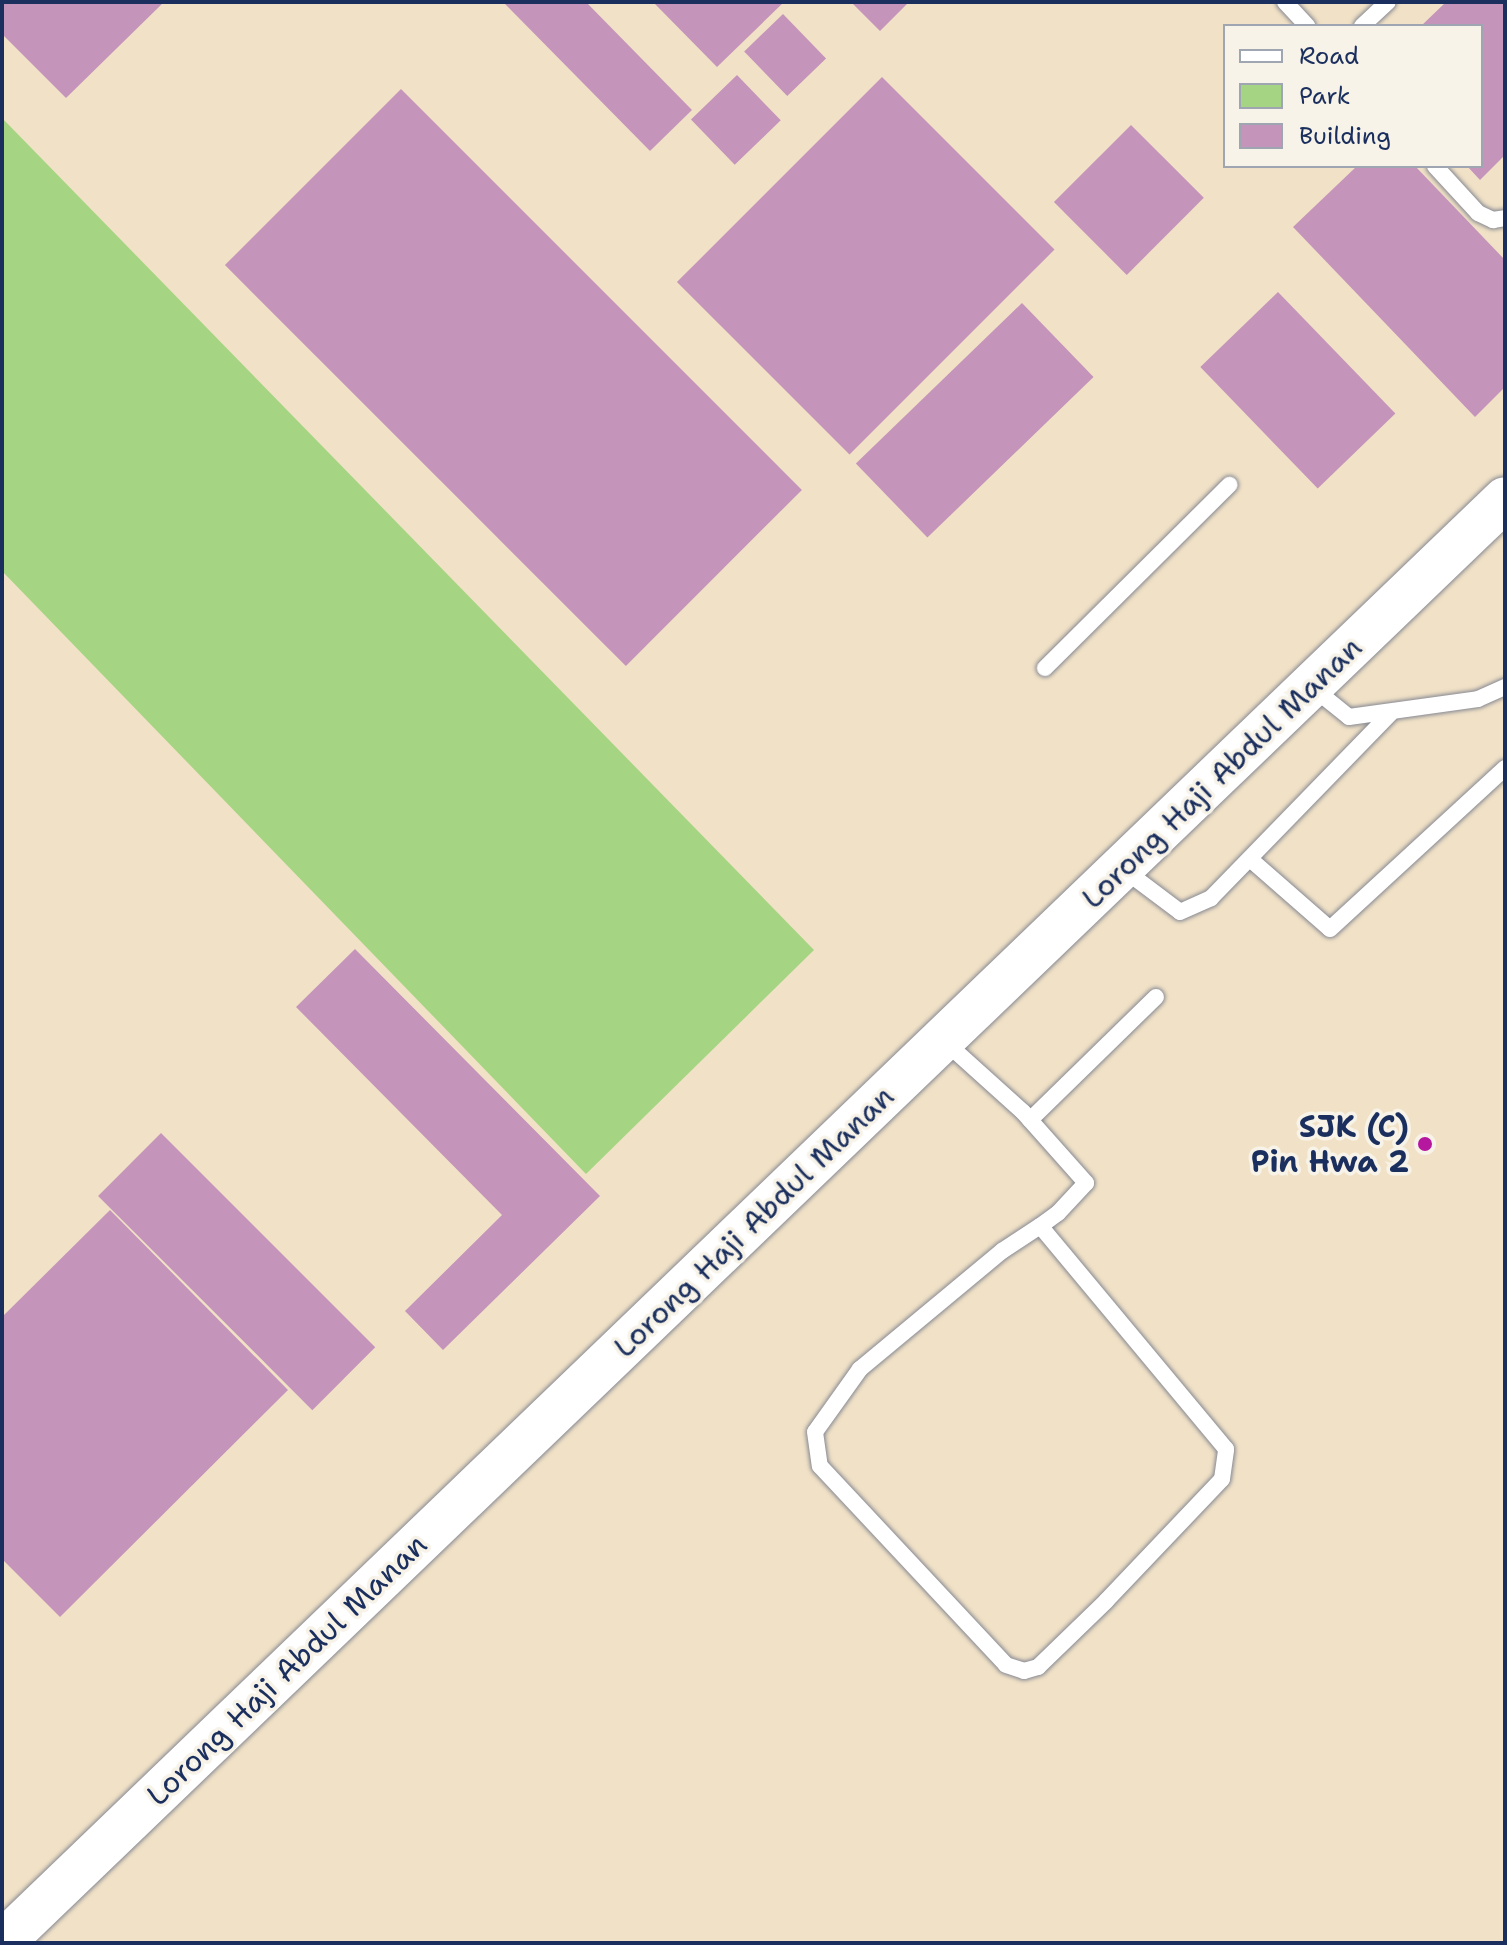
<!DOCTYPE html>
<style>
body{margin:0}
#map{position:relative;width:1507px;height:1945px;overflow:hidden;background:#f1e2c7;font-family:"Shantell Sans",sans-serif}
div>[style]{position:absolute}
.green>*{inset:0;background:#a5d482}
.building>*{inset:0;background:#c594ba;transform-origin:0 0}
.roads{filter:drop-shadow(0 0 2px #868892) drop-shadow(0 0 2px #868892)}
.lane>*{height:16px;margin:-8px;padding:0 8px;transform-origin:8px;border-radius:8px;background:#fff}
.secondary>*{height:44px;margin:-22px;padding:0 22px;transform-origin:22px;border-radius:22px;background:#fff}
.dots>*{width:22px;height:22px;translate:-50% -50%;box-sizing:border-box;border:4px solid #f7f3e8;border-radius:50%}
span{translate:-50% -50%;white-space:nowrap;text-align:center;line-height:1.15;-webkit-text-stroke:7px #f7f3e8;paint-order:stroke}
.street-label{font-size:30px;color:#1b2f5e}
.poi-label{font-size:30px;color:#1b2f5e;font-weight:700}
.right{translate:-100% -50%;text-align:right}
.frame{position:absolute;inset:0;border:4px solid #1b2f5e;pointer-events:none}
.legend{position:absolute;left:1223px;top:24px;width:260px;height:144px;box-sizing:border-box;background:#f7f3e8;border:2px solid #9fa5b1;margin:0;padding:10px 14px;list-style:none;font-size:24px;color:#1b2f5e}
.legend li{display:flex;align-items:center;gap:16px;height:40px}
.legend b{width:40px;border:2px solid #9fa5b1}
</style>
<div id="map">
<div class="green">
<div style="clip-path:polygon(2px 118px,814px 950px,586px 1174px,2px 571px)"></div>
</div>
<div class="building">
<div style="clip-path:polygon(2px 2px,164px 2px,66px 98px,2px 34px)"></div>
<div style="clip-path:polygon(503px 2px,586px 2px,692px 110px,650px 151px)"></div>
<div style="clip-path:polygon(653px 2px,784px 2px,717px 67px)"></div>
<div style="clip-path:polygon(851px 2px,909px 2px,880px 31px)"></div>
<div style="clip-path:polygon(1446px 2px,1505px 2px,1505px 155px,1480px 180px,1467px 166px,1481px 166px,1481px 26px,1421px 26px)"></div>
<div style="left:783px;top:14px;width:62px;height:54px;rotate:46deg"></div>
<div style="left:737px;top:75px;width:63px;height:64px;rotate:46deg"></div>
<div style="left:882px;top:77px;width:244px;height:290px;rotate:45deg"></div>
<div style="left:401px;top:89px;width:567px;height:249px;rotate:45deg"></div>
<div style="left:1131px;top:125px;width:103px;height:109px;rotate:45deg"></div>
<div style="clip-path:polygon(1357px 166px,1415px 166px,1505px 260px,1505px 387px,1475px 417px,1293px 227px)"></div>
<div style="left:1278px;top:292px;width:169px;height:108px;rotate:46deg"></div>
<div style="left:1022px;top:303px;width:103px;height:231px;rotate:46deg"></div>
<div style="clip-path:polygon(355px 949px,600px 1196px,443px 1350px,405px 1311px,502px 1215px,296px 1007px)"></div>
<div style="left:161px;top:1133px;width:303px;height:89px;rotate:45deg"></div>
<div style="clip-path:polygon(110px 1210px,288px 1390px,60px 1617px,2px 1559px,2px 1317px)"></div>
</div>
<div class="roads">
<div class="lane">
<div style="left:1285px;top:2px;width:33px;rotate:47deg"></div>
<div style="left:1362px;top:26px;width:35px;rotate:-43deg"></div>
<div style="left:1435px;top:166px;width:64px;rotate:47.5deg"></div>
<div style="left:1478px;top:213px;width:17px;rotate:25deg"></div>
<div style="left:1493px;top:220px;width:12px;rotate:-9deg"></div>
<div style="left:1045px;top:668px;width:260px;rotate:-44.8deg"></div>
<div style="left:1313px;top:688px;width:46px;rotate:38.9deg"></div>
<div style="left:1349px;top:717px;width:130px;rotate:-7.9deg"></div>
<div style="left:1478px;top:699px;width:30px;rotate:-24deg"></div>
<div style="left:1250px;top:859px;width:106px;rotate:41.2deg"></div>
<div style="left:1330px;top:929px;width:238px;rotate:-42.6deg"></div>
<div style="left:1123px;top:869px;width:71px;rotate:37deg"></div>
<div style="left:1180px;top:912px;width:34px;rotate:-24deg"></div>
<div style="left:1211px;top:898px;width:257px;rotate:-45.8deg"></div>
<div style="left:940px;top:1051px;width:12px;rotate:-14deg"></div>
<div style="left:952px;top:1048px;width:96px;rotate:42deg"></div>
<div style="left:1023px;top:1112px;width:95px;rotate:48.4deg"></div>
<div style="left:1086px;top:1183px;width:41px;rotate:133deg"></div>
<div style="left:1058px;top:1213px;width:22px;rotate:144deg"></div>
<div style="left:1040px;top:1226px;width:45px;rotate:146.7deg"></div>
<div style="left:1002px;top:1251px;width:185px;rotate:140.3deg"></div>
<div style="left:860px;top:1369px;width:77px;rotate:125.5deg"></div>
<div style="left:815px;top:1432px;width:34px;rotate:82deg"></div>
<div style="left:820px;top:1466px;width:272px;rotate:46.9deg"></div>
<div style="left:1006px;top:1665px;width:19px;rotate:18deg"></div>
<div style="left:1024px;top:1671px;width:15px;rotate:-16deg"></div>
<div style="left:1038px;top:1667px;width:95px;rotate:-44.1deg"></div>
<div style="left:1106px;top:1601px;width:168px;rotate:-46.4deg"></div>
<div style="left:1222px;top:1479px;width:30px;rotate:-82deg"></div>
<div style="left:1226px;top:1449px;width:290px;rotate:-129.8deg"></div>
<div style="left:1030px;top:1120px;width:176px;rotate:-44.3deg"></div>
</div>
<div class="secondary">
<div style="left:2px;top:1943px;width:2084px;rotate:-43.85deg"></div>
</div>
</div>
<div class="dots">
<div style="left:1425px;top:1144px;background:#b5179e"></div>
</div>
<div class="street-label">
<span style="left:1222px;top:773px;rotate:-44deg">Lorong Haji Abdul Manan</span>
<span style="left:754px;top:1222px;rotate:-44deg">Lorong Haji Abdul Manan</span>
<span style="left:287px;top:1670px;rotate:-44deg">Lorong Haji Abdul Manan</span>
</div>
<div class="poi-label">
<span class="right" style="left:1409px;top:1144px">SJK (C)<br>Pin Hwa 2</span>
</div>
<div class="frame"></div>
<ul class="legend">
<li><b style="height:10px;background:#fff"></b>Road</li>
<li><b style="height:22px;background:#a5d482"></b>Park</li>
<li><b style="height:22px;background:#c594ba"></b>Building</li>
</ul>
</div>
